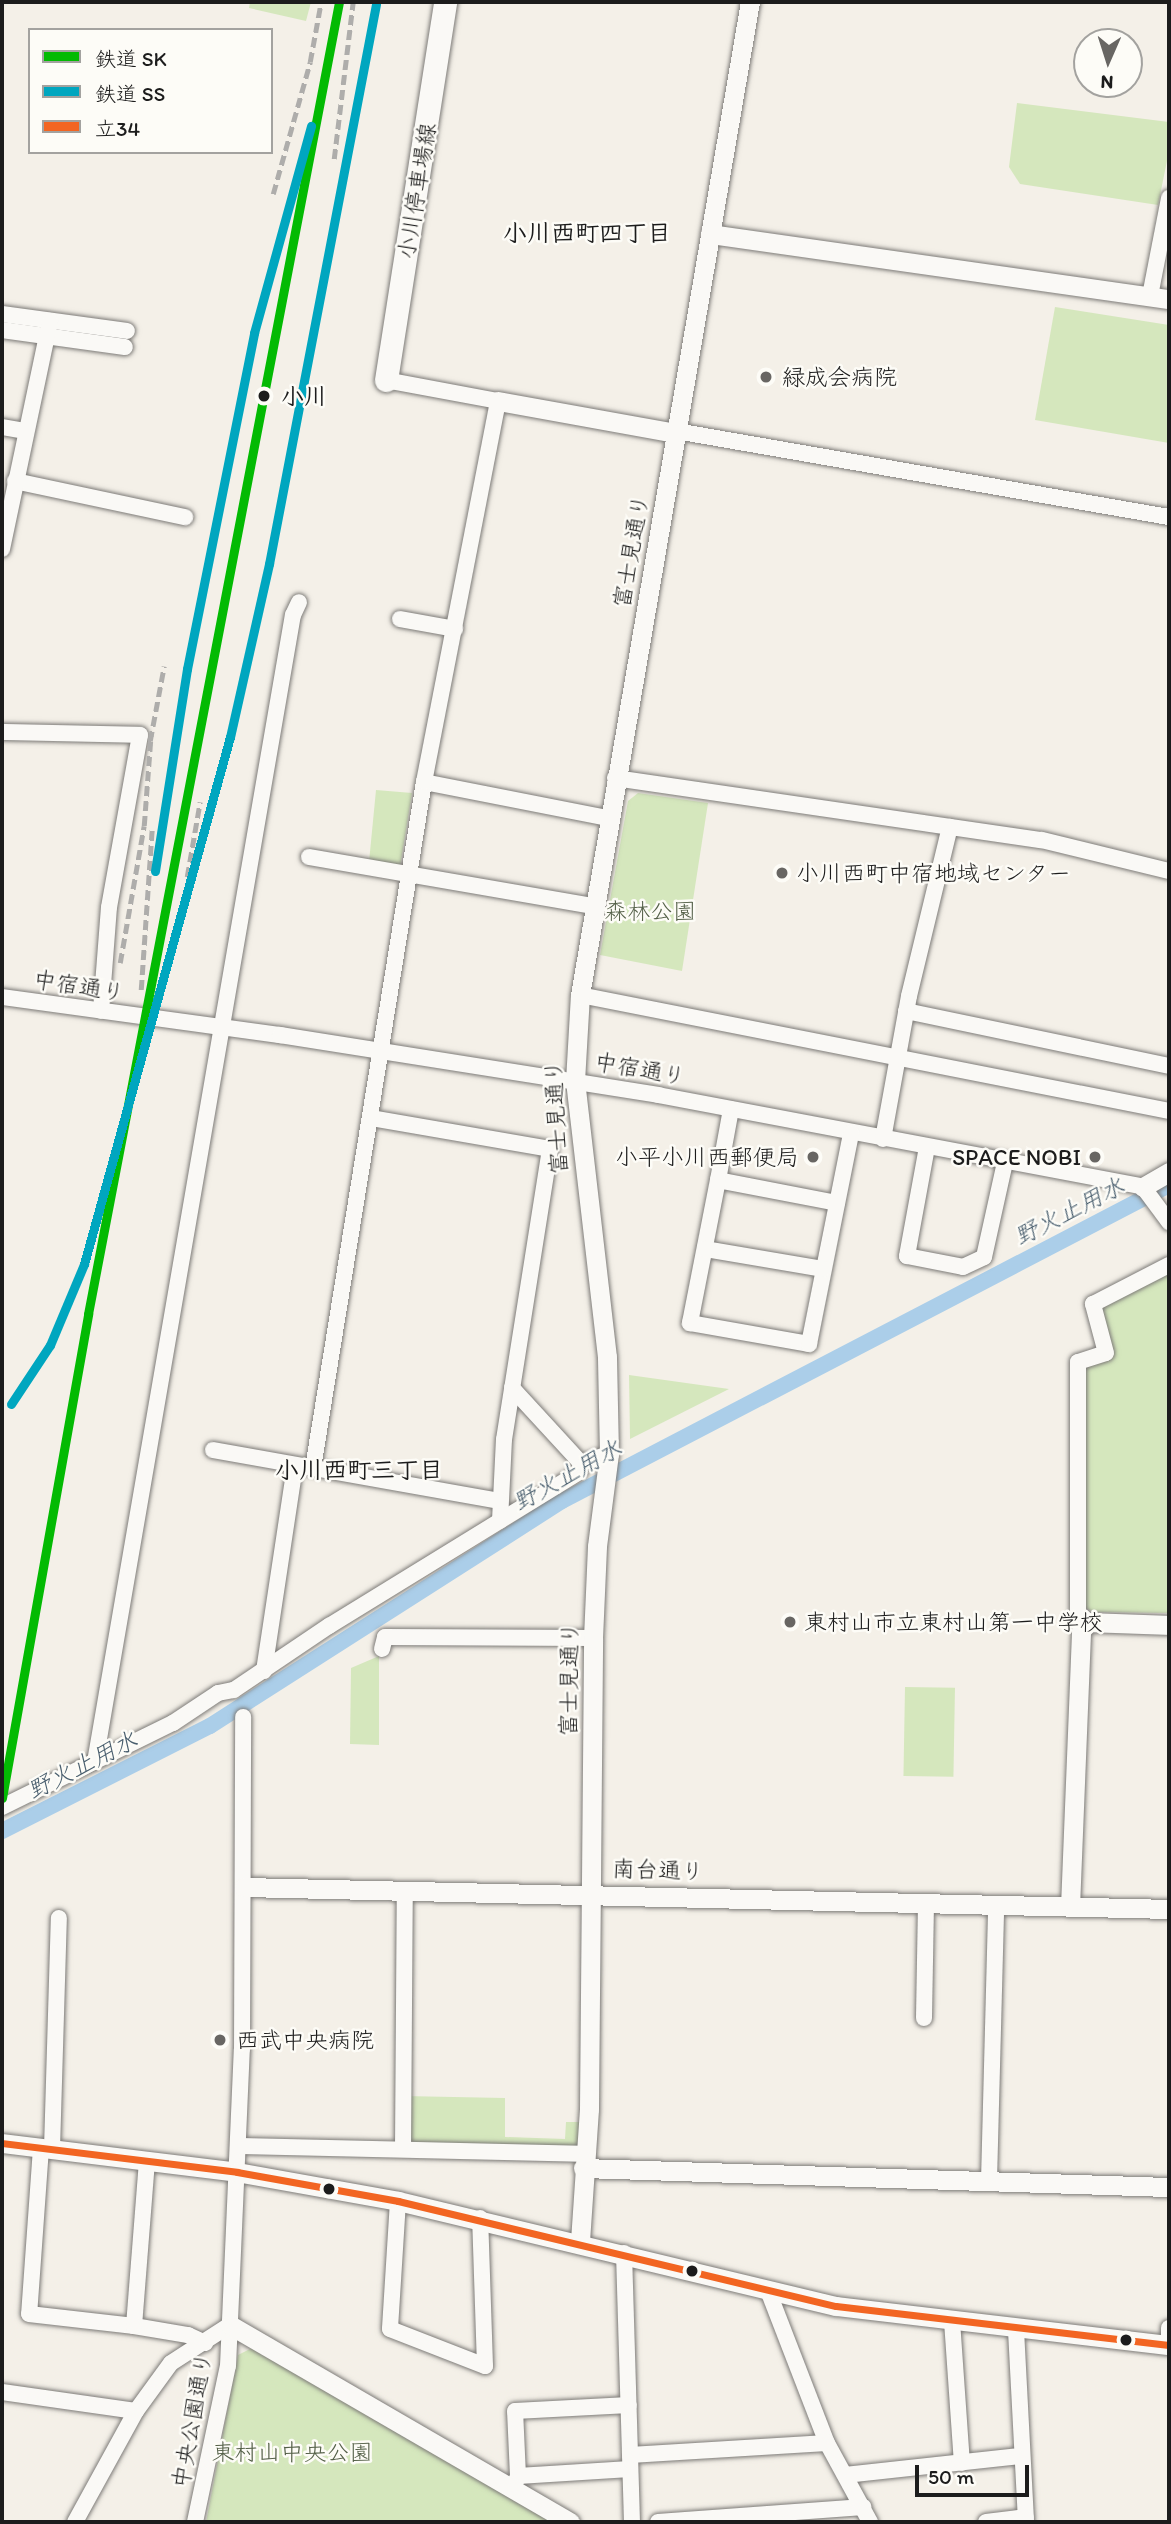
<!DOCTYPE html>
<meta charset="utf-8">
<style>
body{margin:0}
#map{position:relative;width:1171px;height:2524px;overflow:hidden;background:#f4f0e8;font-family:Itim,"Klee One",sans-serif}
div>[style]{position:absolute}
.green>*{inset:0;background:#d5e7bd;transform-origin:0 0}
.canal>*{height:16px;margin:-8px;padding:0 8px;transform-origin:8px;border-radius:8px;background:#abcee9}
.roads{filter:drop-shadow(0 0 2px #7d7b78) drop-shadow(0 0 2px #7d7b78)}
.minor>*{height:16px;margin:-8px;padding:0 8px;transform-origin:8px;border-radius:8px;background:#faf9f6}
.tertiary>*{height:19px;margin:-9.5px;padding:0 9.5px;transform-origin:9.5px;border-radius:9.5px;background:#faf9f6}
.secondary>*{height:23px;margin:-11.5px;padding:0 11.5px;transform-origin:11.5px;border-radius:11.5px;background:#faf9f6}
.rail>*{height:4.5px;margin-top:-2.25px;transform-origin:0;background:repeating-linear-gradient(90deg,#aeadab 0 10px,transparent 0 15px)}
.bus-1>*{height:7px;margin:-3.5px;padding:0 3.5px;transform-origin:3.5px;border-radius:3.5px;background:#f26522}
.rail-1>*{height:9px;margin:-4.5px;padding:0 4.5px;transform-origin:4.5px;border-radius:4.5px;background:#03ba03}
.rail-2>*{height:9px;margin:-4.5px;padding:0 4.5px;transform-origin:4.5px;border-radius:4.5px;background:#00a6bf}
.dots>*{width:19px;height:19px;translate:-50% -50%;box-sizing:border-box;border:4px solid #fdfcf7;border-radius:50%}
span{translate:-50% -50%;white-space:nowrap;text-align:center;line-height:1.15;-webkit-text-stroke:5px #fdfcf7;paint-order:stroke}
.street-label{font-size:23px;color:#1c1c1c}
.poi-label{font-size:23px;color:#1c1c1c}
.left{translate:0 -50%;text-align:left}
.right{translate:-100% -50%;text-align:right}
.stop-label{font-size:23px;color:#1c1c1c;font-weight:700}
.park-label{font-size:23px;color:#546048}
.neighbourhood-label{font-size:24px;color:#1c1c1c;font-weight:700}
.water-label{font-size:24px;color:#495e6e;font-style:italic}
.frame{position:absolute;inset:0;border:4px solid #1c1c1c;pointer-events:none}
.legend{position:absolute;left:28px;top:28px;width:245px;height:126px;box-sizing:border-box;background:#fdfcf7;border:2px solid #a3a29f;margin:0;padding:9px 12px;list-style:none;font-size:21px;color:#1c1c1c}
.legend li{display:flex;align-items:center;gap:14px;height:35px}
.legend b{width:35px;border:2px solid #a3a29f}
.north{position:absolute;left:1073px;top:28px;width:70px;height:70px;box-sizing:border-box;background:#fdfcf7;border:2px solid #a3a29f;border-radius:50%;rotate:183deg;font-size:19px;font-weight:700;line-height:28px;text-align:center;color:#1c1c1c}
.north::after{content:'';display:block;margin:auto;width:24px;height:32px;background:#686663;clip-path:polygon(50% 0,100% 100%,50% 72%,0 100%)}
.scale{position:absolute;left:915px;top:2465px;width:114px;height:32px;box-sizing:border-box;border:4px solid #1c1c1c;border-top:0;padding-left:9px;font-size:21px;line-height:24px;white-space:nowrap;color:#1c1c1c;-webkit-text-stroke:5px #fdfcf7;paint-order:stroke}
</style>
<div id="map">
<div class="green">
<div style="clip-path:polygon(250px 2px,311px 2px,306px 21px,249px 8px)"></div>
<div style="clip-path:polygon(1017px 103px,1169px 122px,1169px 151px,1158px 205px,1020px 184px,1009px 167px)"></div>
<div style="clip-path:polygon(1055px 307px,1169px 325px,1169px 443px,1035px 420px)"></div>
<div style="clip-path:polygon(376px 790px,412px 793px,400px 867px,369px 862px)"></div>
<div style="clip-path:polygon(638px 793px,708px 803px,682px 971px,600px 955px,628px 801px)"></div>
<div style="clip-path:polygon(1169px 1271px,1169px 1613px,1093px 1612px,1084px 1607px,1084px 1367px,1113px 1357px,1099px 1308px)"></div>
<div style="clip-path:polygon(629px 1375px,729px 1389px,630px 1439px)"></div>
<div style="clip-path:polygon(379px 1656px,379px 1745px,350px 1744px,351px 1668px)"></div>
<div style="left:905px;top:1687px;width:50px;height:89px;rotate:1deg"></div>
<div style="clip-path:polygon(403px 2096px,505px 2098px,505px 2137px,565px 2139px,566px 2122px,589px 2122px,587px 2149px,403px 2149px)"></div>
<div style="clip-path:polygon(254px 2347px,554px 2522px,206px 2522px,238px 2355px)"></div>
</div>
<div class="canal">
<div style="left:2px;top:1831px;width:233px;rotate:-26.8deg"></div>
<div style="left:210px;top:1726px;width:418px;rotate:-32.6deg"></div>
<div style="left:562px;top:1501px;width:684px;rotate:-27.5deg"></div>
</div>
<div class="roads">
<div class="minor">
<div style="left:1150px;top:296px;width:100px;rotate:-79deg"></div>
<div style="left:2px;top:314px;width:126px;rotate:7.7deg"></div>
<div style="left:2px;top:330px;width:124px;rotate:7.9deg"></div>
<div style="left:2px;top:427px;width:22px;rotate:10deg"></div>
<div style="left:676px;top:431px;width:500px;rotate:9.9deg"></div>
<div style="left:15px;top:481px;width:174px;rotate:12deg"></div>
<div style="left:2px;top:549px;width:233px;rotate:-78.1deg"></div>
<div style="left:400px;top:619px;width:56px;rotate:10.3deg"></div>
<div style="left:2px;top:732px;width:138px;rotate:1.2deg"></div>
<div style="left:140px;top:735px;width:175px;rotate:100.2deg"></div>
<div style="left:109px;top:907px;width:104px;rotate:94.4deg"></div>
<div style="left:615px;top:778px;width:431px;rotate:8.3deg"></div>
<div style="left:1042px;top:840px;width:131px;rotate:13.7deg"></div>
<div style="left:424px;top:782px;width:187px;rotate:11.1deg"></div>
<div style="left:309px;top:857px;width:288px;rotate:9.8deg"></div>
<div style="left:580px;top:995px;width:600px;rotate:11.14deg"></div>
<div style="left:2px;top:997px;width:281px;rotate:7.8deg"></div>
<div style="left:280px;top:1035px;width:383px;rotate:9deg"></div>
<div style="left:658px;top:1095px;width:494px;rotate:10.7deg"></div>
<div style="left:1143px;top:1187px;width:44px;rotate:53.4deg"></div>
<div style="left:906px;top:1011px;width:269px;rotate:11.8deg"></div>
<div style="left:371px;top:1118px;width:182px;rotate:9.8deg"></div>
<div style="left:550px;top:1149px;width:294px;rotate:99deg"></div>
<div style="left:504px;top:1439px;width:82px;rotate:92.8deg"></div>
<div style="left:883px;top:1139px;width:145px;rotate:-79.7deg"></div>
<div style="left:909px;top:996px;width:174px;rotate:-76.4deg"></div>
<div style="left:927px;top:1147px;width:111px;rotate:100.4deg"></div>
<div style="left:907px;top:1256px;width:57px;rotate:11.1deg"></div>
<div style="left:963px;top:1267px;width:23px;rotate:-25deg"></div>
<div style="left:984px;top:1257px;width:97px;rotate:-77.5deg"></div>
<div style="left:718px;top:1180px;width:72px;rotate:-79.6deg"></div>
<div style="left:837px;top:1203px;width:121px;rotate:-169.1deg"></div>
<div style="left:718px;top:1180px;width:146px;rotate:101.1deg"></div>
<div style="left:690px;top:1323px;width:121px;rotate:10deg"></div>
<div style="left:809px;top:1344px;width:215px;rotate:-78.7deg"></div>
<div style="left:705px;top:1249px;width:120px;rotate:9.6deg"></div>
<div style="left:512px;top:1388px;width:102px;rotate:47.4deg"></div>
<div style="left:581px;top:1463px;width:29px;rotate:-18deg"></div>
<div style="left:213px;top:1450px;width:291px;rotate:10.1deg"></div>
<div style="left:313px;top:1468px;width:695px;rotate:-80.81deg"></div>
<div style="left:424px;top:782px;width:388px;rotate:-79deg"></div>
<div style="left:498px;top:401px;width:114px;rotate:-169.4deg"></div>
<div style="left:1089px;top:1622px;width:14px;rotate:-141deg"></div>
<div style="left:1078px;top:1613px;width:251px;rotate:-90deg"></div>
<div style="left:1078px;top:1362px;width:29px;rotate:-18deg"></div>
<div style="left:1106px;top:1353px;width:51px;rotate:-104.9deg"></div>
<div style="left:1093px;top:1304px;width:85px;rotate:-27.2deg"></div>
<div style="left:382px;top:1649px;width:12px;rotate:-76deg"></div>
<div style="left:385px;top:1637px;width:208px;rotate:0.3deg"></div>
<div style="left:264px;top:1671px;width:208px;rotate:-81.4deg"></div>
<div style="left:95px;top:1762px;width:1164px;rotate:-80.21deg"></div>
<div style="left:293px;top:615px;width:14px;rotate:-65deg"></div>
<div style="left:2px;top:1807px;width:191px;rotate:-26.2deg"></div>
<div style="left:173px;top:1723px;width:54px;rotate:-33.7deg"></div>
<div style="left:218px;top:1693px;width:16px;rotate:-11deg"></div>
<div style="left:234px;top:1690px;width:115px;rotate:-34deg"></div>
<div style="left:329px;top:1626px;width:294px;rotate:-31.6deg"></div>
<div style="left:579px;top:1472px;width:9px;rotate:-77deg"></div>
<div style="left:924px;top:2018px;width:115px;rotate:-89deg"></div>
<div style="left:238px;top:2146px;width:346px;rotate:1.3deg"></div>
<div style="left:41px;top:2148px;width:166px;rotate:94.1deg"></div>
<div style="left:29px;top:2314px;width:106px;rotate:6.5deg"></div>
<div style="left:134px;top:2326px;width:55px;rotate:9.5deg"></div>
<div style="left:188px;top:2335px;width:19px;rotate:25deg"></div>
<div style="left:52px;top:2149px;width:231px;rotate:-88.3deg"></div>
<div style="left:403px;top:2149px;width:259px;rotate:-89.6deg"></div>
<div style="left:989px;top:2181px;width:276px;rotate:-88.5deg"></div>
<div style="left:398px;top:2201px;width:128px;rotate:93.6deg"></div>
<div style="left:390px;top:2329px;width:102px;rotate:21.3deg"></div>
<div style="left:485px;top:2366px;width:148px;rotate:-91.9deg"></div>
<div style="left:624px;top:2253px;width:269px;rotate:88.3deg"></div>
<div style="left:769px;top:2293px;width:161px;rotate:68.9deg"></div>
<div style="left:827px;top:2443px;width:90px;rotate:61.4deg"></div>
<div style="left:952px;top:2321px;width:142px;rotate:86deg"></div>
<div style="left:134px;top:2326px;width:166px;rotate:-85.5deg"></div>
<div style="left:1016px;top:2330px;width:192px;rotate:87deg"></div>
<div style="left:1169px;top:2345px;width:17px;rotate:-90deg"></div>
<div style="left:2px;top:2392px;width:135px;rotate:8.1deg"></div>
<div style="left:630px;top:2455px;width:197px;rotate:-3.5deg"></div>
<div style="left:845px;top:2475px;width:177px;rotate:-6.2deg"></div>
<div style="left:518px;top:2476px;width:112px;rotate:-3.6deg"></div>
<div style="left:513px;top:2488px;width:13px;rotate:-67deg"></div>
<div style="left:518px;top:2476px;width:65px;rotate:-92.6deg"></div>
<div style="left:515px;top:2411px;width:114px;rotate:-3deg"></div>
<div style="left:75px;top:2522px;width:127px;rotate:-61.2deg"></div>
<div style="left:136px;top:2411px;width:59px;rotate:-53.9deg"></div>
<div style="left:171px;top:2363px;width:70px;rotate:-32.8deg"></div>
<div style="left:195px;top:2522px;width:159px;rotate:-78.1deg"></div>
<div style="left:228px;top:2366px;width:317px;rotate:-87.5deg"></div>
<div style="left:242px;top:2049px;width:332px;rotate:-89.8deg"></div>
<div style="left:658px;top:2522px;width:206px;rotate:-4.2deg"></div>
<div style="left:986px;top:2522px;width:40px;rotate:-7.1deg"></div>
</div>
<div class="tertiary">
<div style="left:710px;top:234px;width:464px;rotate:8.1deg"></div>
<div style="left:498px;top:401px;width:181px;rotate:10.2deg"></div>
<div style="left:1143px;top:1187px;width:30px;rotate:-30deg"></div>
<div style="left:244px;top:1887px;width:925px;rotate:1.36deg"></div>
<div style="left:1070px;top:1907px;width:277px;rotate:-87.7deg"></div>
<div style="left:1081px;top:1630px;width:11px;rotate:-45deg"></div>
<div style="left:1089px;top:1622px;width:80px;rotate:2.1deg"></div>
<div style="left:2px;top:2143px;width:237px;rotate:7deg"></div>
<div style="left:237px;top:2172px;width:164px;rotate:10.2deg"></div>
<div style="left:398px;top:2201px;width:450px;rotate:13.5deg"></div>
<div style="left:836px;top:2306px;width:335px;rotate:6.7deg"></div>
<div style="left:583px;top:2168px;width:586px;rotate:1.86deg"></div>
<div style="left:580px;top:2241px;width:132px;rotate:-86.1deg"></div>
<div style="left:589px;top:2109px;width:471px;rotate:-89.5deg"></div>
<div style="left:593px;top:1638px;width:92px;rotate:-87.5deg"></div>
<div style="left:597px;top:1546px;width:93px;rotate:-82.6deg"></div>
<div style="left:609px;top:1454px;width:97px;rotate:-91.2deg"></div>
<div style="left:607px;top:1357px;width:278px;rotate:-96.6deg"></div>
<div style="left:575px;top:1081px;width:86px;rotate:-86.7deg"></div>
<div style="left:580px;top:995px;width:1007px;rotate:-80.29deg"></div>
<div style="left:230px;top:2325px;width:393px;rotate:30.1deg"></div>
</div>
<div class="secondary">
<div style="left:386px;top:380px;width:383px;rotate:-81.1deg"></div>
</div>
</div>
<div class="rail">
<div style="left:334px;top:159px;width:158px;rotate:-83.1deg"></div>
<div style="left:273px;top:194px;width:137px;rotate:-74.3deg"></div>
<div style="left:310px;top:62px;width:61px;rotate:-79.6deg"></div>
<div style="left:150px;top:741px;width:76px;rotate:-79.4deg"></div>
<div style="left:187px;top:877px;width:76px;rotate:-80.2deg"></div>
<div style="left:120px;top:963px;width:139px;rotate:-80.1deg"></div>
<div style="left:144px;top:826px;width:93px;rotate:-85.7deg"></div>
<div style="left:141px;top:990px;width:161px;rotate:-86.1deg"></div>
</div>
<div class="bus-1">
<div style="left:2px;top:2143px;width:237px;rotate:7deg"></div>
<div style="left:237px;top:2172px;width:164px;rotate:10.2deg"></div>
<div style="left:398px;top:2201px;width:450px;rotate:13.5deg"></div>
<div style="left:836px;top:2306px;width:335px;rotate:6.7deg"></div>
</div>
<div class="rail-1">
<div style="left:2px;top:1798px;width:492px;rotate:-79.9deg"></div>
<div style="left:88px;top:1314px;width:1336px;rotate:-79.17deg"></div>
</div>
<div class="rail-2">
<div style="left:155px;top:871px;width:205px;rotate:-81deg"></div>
<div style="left:187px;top:669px;width:343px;rotate:-78.7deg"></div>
<div style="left:254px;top:333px;width:215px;rotate:-74.6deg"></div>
<div style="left:11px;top:1404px;width:71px;rotate:-56.5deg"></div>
<div style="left:50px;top:1345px;width:88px;rotate:-67.2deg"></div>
<div style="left:84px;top:1264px;width:547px;rotate:-74.52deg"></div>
<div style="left:230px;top:737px;width:177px;rotate:-77.3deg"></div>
<div style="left:269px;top:564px;width:570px;rotate:-79.18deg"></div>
</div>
<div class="dots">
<div style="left:766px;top:377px;background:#686663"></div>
<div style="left:264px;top:396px;background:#1c1c1c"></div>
<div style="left:782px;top:873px;background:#686663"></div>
<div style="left:813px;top:1157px;background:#686663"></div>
<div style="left:1095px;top:1157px;background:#686663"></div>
<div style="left:790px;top:1622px;background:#686663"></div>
<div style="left:220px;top:2040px;background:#686663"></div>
<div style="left:329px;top:2189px;background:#1c1c1c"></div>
<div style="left:692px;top:2271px;background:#1c1c1c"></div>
<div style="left:1126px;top:2340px;background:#1c1c1c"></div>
</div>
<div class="street-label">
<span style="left:417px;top:191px;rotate:-81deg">小川停車場線</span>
<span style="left:631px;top:551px;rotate:-80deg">富士見通り</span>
<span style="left:79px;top:986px;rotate:9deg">中宿通り</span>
<span style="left:640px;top:1069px;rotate:10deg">中宿通り</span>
<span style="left:556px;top:1117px;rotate:-93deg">富士見通り</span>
<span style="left:569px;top:1679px;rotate:-89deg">富士見通り</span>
<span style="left:658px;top:1870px;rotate:2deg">南台通り</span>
<span style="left:192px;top:2420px;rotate:-80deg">中央公園通り</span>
</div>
<div class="poi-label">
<span class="left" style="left:782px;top:377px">緑成会病院</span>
<span class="left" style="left:796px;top:873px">小川西町中宿地域センター</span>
<span class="right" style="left:799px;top:1157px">小平小川西郵便局</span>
<span class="right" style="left:1081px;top:1157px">SPACE NOBI</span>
<span class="left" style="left:804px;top:1622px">東村山市立東村山第一中学校</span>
<span class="left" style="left:236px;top:2040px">西武中央病院</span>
</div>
<div class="stop-label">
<span class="left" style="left:281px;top:396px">小川</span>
</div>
<div class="park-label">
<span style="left:650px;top:911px">森林公園</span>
<span style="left:292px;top:2452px">東村山中央公園</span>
</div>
<div class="neighbourhood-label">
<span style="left:587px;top:233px">小川西町四丁目</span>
<span style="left:359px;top:1470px">小川西町三丁目</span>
</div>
<div class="water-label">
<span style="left:1069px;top:1211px;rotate:-27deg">野火止用水</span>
<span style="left:567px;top:1475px;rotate:-29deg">野火止用水</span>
<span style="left:82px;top:1765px;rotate:-27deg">野火止用水</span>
</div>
<div class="frame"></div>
<ul class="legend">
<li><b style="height:9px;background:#03ba03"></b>鉄道 SK</li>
<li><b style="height:9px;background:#00a6bf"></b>鉄道 SS</li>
<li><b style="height:9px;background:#f26522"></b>立34</li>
</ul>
<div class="north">N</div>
<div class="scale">50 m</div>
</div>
